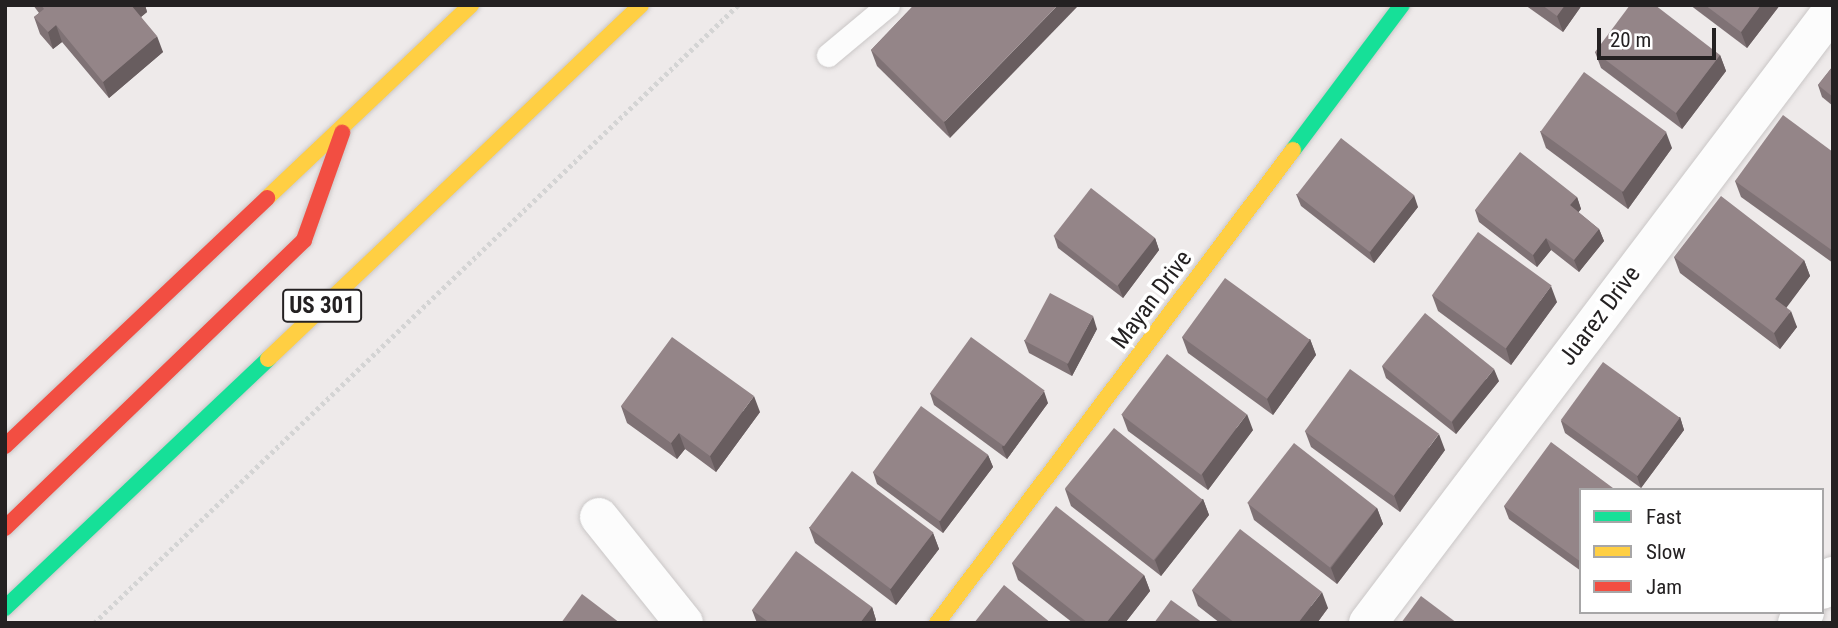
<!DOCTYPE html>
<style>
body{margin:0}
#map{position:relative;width:1838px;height:628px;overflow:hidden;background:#eeeaea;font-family:"Roboto Condensed",sans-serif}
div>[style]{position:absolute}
.path>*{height:4.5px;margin-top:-2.25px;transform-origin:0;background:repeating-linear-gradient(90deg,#d4d4d4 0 3.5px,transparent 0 7px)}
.roads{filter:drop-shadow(0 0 2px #cac7c7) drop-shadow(0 0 2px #cac7c7)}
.lane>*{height:23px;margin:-11.5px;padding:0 11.5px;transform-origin:11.5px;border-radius:11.5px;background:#fcfcfc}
.street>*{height:38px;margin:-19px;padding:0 19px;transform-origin:19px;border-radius:19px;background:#fcfcfc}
.fast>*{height:16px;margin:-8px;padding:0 8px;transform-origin:8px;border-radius:8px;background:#16e098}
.slow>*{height:16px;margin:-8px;padding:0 8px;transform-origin:8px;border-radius:8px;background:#ffcf43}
.jam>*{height:16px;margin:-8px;padding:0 8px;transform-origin:8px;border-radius:8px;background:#f24e42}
.wall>*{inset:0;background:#7f7275}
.shaded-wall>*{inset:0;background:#685d5f}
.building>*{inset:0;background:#948588;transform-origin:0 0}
span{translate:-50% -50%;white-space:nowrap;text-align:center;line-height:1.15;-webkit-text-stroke:7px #fff;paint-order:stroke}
.shield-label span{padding:2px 5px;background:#fff;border:2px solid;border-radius:5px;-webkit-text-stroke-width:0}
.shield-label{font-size:23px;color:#242122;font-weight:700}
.street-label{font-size:24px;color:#242122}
.frame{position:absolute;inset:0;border:7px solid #242122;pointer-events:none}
.legend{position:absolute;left:1579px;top:488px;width:245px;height:126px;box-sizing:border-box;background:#fff;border:2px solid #a7a6a7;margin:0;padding:9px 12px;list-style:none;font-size:21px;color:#242122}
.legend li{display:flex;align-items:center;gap:14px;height:35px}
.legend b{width:35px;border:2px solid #a7a6a7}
.scale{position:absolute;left:1597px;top:28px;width:119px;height:32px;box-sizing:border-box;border:4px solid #242122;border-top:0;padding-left:9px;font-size:21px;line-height:24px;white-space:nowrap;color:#242122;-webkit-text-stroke:5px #fff;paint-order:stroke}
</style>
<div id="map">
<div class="path">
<div style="left:94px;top:623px;width:893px;rotate:-43.82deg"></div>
</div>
<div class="roads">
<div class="lane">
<div style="left:828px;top:55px;width:78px;rotate:-39.8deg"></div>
</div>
<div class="street">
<div style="left:599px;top:517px;width:136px;rotate:51.3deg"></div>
<div style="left:1822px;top:590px;width:18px;rotate:-52deg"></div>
<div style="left:1368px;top:623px;width:770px;rotate:-52.86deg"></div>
<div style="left:1797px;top:623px;width:14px;rotate:-54deg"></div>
</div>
<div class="fast">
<div style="left:1293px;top:150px;width:181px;rotate:-53.1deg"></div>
<div style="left:5px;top:608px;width:362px;rotate:-43.4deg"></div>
</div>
<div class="slow">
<div style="left:267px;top:198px;width:281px;rotate:-43.4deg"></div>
<div style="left:268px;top:359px;width:514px;rotate:-43.5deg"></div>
<div style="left:937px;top:623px;width:592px;rotate:-53.03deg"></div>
</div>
<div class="jam">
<div style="left:5px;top:446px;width:361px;rotate:-43.4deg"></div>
<div style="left:5px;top:528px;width:415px;rotate:-43.9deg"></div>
<div style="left:304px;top:240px;width:114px;rotate:-70.4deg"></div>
</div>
</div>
<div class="wall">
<div style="clip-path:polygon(33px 5px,145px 5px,147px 12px,141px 17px,163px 52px,109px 98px,62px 42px,53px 49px,40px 34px,34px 17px,39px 13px)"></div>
<div style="clip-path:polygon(914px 5px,950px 138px,877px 66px,871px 50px)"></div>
<div style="clip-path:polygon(1525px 5px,1582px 5px,1563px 32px)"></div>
<div style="clip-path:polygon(1690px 5px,1780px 5px,1747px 48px)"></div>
<div style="clip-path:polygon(1595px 52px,1720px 55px,1726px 71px,1682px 129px,1601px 68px)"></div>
<div style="clip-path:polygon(1833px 66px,1833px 106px,1822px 97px,1818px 85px)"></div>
<div style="clip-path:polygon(1540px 131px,1672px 148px,1628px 209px,1546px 148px)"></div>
<div style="clip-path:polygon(1833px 152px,1833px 263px,1741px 197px,1735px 181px)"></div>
<div style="clip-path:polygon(1296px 194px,1418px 207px,1374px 263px,1301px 206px)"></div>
<div style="clip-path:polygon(1577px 197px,1581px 209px,1578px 212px,1599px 229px,1604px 241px,1579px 272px,1551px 250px,1537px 267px,1479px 222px,1475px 210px)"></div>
<div style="clip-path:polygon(1054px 236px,1155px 238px,1159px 250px,1123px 298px,1058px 248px)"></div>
<div style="clip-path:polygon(1674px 257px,1804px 260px,1810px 276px,1786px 307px,1797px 327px,1780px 349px,1680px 273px)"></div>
<div style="clip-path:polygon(1432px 295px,1557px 302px,1511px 365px,1438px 311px)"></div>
<div style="clip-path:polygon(1097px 329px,1072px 376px,1029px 353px,1024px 340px)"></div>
<div style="clip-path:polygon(1182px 337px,1310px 339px,1316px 355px,1273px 415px,1188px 353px)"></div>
<div style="clip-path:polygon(1382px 366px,1499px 381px,1456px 434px,1386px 378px)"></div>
<div style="clip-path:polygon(930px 393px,1048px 403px,1007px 459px,934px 405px)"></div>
<div style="clip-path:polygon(621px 406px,760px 412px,716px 472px,685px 449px,677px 459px,627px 423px)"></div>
<div style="clip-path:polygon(1122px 415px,1253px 430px,1208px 490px,1128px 431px)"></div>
<div style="clip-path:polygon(1680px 417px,1684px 430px,1641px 488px,1565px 433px,1561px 421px)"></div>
<div style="clip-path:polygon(1305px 431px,1445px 450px,1400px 512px,1311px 447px)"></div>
<div style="clip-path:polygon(988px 455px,993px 467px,943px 533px,877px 484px,873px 472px)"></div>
<div style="clip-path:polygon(1065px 489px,1203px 499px,1209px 515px,1161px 576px,1071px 506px)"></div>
<div style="clip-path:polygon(1581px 490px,1581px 571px,1509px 519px,1504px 506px)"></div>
<div style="clip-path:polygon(1248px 503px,1377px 508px,1383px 524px,1337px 584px,1254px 520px)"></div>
<div style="clip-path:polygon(809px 527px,933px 533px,939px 549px,896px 605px,815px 543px)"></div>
<div style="clip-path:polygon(1012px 563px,1144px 575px,1150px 591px,1125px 623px,1073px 623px,1018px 580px)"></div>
<div style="clip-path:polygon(1192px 590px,1328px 608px,1317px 623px,1220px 623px,1198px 606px)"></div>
<div style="clip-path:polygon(872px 607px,876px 620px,874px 623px,757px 623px,752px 610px)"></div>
</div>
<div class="shaded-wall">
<div style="clip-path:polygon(131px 5px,145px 5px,147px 12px,136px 21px)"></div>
<div style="clip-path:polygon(1058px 5px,1079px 5px,950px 138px,944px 122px)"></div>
<div style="clip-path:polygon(1565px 5px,1582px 5px,1563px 32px,1557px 16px)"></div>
<div style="clip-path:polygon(1761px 5px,1780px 5px,1747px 48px,1741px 32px)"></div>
<div style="clip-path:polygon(56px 25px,62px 42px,53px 49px,48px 32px)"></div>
<div style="clip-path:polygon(157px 36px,163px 52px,109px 98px,103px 82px)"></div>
<div style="clip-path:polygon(1720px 55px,1726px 71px,1682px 129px,1676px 113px)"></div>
<div style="clip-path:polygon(1666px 132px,1672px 148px,1628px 209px,1622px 192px)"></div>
<div style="clip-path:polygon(1414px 195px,1418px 207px,1374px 263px,1369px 251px)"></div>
<div style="clip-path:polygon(1577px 197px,1581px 209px,1574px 218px,1570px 205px)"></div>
<div style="clip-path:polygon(1599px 229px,1604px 241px,1579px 272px,1574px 260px)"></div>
<div style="clip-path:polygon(1155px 238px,1159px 250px,1123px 298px,1118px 285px)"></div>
<div style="clip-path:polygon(1546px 238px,1551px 250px,1537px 267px,1533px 255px)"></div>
<div style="clip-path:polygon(1804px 260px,1810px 276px,1781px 315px,1775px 299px)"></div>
<div style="clip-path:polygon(1551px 286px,1557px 302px,1511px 365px,1506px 348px)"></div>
<div style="clip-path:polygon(1791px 311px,1797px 327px,1780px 349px,1774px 333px)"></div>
<div style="clip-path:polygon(1093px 316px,1097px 329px,1072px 376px,1067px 364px)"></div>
<div style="clip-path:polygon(1310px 339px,1316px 355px,1273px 415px,1267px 399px)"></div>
<div style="clip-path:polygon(1494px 369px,1499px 381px,1456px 434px,1452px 422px)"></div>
<div style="clip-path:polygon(1044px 391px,1048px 403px,1007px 459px,1002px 447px)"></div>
<div style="clip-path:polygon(754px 396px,760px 412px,716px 472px,710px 456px)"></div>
<div style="clip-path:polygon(1247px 414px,1253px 430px,1208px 490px,1202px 474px)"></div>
<div style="clip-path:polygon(1680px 417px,1684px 430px,1641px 488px,1637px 476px)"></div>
<div style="clip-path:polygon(679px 433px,685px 449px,677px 459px,671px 443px)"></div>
<div style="clip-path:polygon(1439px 434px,1445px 450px,1400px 512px,1394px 495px)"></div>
<div style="clip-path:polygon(988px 455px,993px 467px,943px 533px,939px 521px)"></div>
<div style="clip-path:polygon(1203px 499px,1209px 515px,1161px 576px,1155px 560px)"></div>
<div style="clip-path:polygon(1377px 508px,1383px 524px,1337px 584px,1331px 568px)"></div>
<div style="clip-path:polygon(933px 533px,939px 549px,896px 605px,890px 589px)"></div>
<div style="clip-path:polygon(1144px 575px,1150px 591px,1125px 623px,1106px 623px)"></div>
<div style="clip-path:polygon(1322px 592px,1328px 608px,1317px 623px,1298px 623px)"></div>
<div style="clip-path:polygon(872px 607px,876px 620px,874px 623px,860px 623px)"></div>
</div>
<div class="building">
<div style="clip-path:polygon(41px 5px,131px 5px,157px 36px,103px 82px,56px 25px,48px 32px,34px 17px,44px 9px)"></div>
<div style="clip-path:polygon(914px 5px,1058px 5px,944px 122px,871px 50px)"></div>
<div style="clip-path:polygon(1542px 5px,1565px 5px,1557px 16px)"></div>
<div style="clip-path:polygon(1630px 5px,1655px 5px,1720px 55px,1676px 113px,1595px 52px)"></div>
<div style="clip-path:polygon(1705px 5px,1761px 5px,1741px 32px)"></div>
<div style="clip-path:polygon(1833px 66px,1833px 97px,1818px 85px)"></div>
<div style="left:1584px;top:72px;width:102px;height:74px;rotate:36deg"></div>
<div style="clip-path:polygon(1783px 115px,1833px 152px,1833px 251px,1735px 181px)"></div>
<div style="left:1341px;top:138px;width:93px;height:72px;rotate:38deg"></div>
<div style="clip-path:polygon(1520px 152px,1577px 197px,1570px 205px,1599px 229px,1574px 260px,1546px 238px,1533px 255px,1475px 210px)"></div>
<div style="left:1091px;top:188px;width:81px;height:61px;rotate:38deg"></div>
<div style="clip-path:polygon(1721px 196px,1804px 260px,1775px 299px,1791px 311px,1774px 333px,1674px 257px)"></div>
<div style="left:1478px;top:232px;width:91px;height:78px;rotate:36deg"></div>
<div style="left:1225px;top:278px;width:105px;height:73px;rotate:36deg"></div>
<div style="left:1050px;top:293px;width:49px;height:54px;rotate:28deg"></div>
<div style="left:1425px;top:313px;width:89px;height:68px;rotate:39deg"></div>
<div style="clip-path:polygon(672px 337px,754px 396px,710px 456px,679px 433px,671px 443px,621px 406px)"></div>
<div style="left:971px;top:337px;width:91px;height:69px;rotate:36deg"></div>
<div style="left:1167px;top:354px;width:100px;height:76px;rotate:37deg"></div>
<div style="left:1603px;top:362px;width:95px;height:72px;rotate:36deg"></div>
<div style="left:1350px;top:369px;width:110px;height:77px;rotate:36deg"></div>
<div style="left:921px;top:406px;width:83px;height:82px;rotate:36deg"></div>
<div style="left:1114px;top:428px;width:114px;height:78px;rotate:39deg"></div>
<div style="clip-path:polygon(1551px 442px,1613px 488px,1611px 490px,1581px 490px,1581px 562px,1504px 506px)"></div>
<div style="left:1294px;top:443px;width:105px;height:76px;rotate:38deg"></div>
<div style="left:852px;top:471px;width:102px;height:71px;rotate:37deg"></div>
<div style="clip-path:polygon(1056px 506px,1144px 575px,1106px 623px,1088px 623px,1012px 563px)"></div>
<div style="clip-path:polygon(1240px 529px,1322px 592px,1298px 623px,1235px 623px,1192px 590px)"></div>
<div style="clip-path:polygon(796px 551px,872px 607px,860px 623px,770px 623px,752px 610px)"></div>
<div style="clip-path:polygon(1004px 585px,1051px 623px,974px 623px)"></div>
<div style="clip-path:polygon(582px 594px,620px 623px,561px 623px)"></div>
<div style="clip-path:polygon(1421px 596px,1457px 623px,1401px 623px)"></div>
<div style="clip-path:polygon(1171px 600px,1203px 623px,1154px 623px)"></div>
</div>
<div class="shield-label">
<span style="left:322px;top:306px">US 301</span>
</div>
<div class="street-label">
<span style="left:1152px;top:300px;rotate:-53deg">Mayan Drive</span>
<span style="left:1600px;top:316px;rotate:-53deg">Juarez Drive</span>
</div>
<div class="frame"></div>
<ul class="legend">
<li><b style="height:9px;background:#16e098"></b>Fast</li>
<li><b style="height:9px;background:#ffcf43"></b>Slow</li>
<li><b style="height:9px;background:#f24e42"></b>Jam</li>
</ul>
<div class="scale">20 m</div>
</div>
